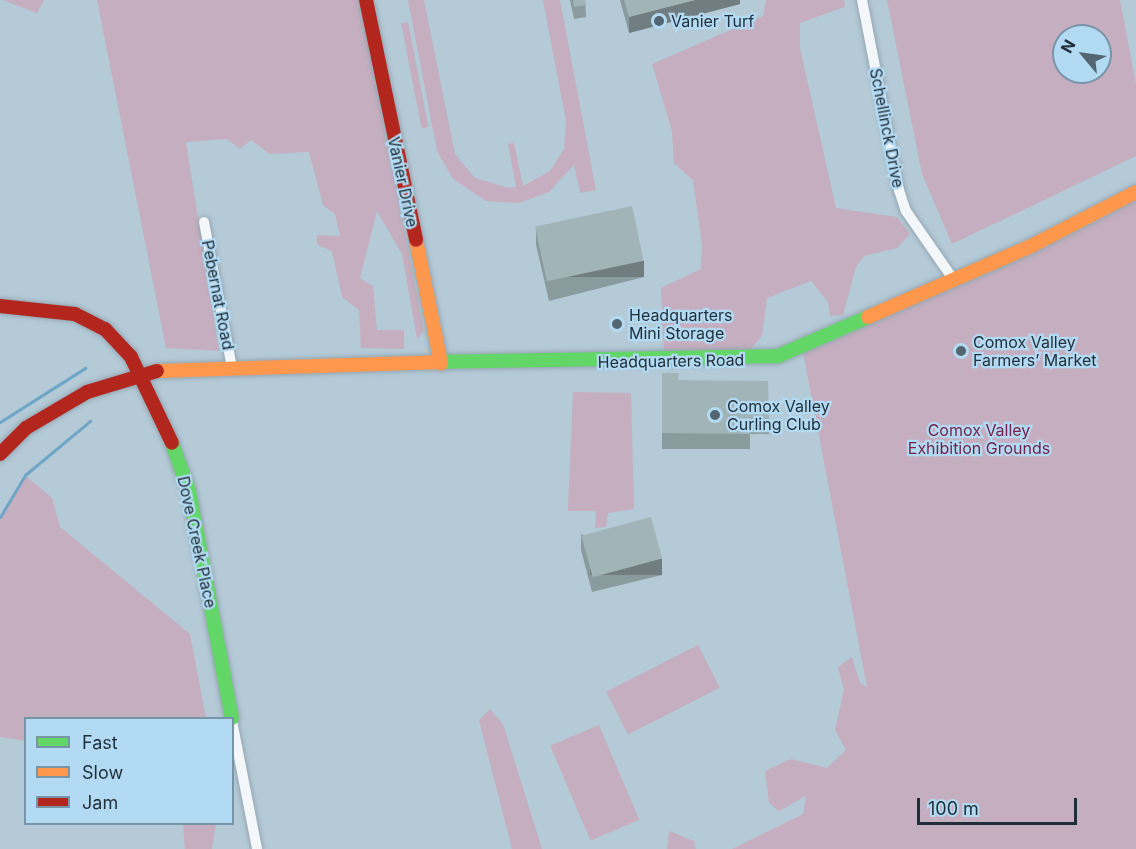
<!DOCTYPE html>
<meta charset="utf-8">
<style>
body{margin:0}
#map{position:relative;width:1136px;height:849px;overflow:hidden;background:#b4cad7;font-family:Inter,sans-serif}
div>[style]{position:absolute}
.green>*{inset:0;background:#c5aebf;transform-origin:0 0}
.stream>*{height:3px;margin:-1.5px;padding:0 1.5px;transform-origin:1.5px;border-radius:1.5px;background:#6fa6c7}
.roads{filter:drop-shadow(0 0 2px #95a6b1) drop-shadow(0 0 2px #95a6b1)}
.street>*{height:10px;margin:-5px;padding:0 5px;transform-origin:5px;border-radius:5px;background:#f4f7f9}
.fast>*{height:14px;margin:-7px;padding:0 7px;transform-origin:7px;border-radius:7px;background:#63d668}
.slow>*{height:14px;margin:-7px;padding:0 7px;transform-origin:7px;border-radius:7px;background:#ff974d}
.jam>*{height:14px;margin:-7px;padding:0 7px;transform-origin:7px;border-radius:7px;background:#b3261e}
.wall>*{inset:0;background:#8a9b9e}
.shaded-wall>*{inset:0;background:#717e81;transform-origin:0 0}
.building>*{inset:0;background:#a1b4b8;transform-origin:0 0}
.dots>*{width:16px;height:16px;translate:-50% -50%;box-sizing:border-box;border:3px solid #b3daf3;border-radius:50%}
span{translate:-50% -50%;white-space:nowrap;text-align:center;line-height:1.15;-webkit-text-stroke:4.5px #b3daf3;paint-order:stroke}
.poi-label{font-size:16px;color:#1f2e38}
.left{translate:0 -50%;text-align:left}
.street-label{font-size:16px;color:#1f2e38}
.park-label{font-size:16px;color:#731f46}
.legend{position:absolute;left:24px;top:717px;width:210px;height:108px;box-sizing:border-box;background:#b3daf3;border:2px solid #7895a8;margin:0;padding:8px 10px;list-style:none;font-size:18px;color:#1f2e38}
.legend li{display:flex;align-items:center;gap:12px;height:30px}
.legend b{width:30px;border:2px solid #7895a8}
.north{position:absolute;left:1052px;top:24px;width:60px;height:60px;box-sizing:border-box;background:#b3daf3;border:2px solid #7895a8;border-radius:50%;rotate:299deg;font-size:16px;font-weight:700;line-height:24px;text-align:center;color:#1f2e38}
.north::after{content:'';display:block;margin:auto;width:21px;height:27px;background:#536570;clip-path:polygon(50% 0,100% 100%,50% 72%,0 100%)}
.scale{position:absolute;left:917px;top:798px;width:160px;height:27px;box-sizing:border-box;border:3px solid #1f2e38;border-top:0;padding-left:8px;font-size:18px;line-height:21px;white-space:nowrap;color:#1f2e38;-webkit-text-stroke:4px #b3daf3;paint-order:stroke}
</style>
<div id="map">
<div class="green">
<div style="clip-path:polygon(3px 0,44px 0,37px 13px)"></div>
<div style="clip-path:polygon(97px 0,359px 0,424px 331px,417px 339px,402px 254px,377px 211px,360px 278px,373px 286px,377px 330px,404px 330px,404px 349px,361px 348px,359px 310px,342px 297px,332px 251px,317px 245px,317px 235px,340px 236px,335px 214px,323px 205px,309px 152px,270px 154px,251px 140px,240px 149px,227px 139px,186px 142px,219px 351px,166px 348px)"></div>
<div style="clip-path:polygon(408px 0,424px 0,455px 154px,475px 178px,509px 188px,516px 187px,508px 144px,514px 143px,523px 186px,550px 171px,564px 149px,566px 121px,543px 0,560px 0,596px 190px,580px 193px,574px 165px,549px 192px,519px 203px,486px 201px,453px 179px,437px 151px)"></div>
<div style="clip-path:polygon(766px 0,844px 0,845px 7px,800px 23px,800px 48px,836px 208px,897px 217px,910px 234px,897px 248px,864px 256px,856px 267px,843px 315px,830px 316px,828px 302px,811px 281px,767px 298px,762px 336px,748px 352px,664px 353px,661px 288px,701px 269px,702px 245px,693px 180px,674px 163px,672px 131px,652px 64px,763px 16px)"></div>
<div style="clip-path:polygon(evenodd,887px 0,1120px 0,1136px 84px,1136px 156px,952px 244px,922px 174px,887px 0,1064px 36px,1100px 36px,1100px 72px,1064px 72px,1064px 36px)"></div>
<div style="left:408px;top:22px;width:107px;height:7px;rotate:79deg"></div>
<div style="clip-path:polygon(1136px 192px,1136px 849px,732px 849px,803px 814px,806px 796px,779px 811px,769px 803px,765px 771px,791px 759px,827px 768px,846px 750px,835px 730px,844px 690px,838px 667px,852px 657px,860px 683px,867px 687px,802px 347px)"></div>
<div style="clip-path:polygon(573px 392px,631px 393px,634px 509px,608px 513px,606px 527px,595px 528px,596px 511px,568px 511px)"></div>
<div style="clip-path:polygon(25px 475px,52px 498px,60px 527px,190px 634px,206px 718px,26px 718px,25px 741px,0 737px,0 517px)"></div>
<div style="left:698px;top:645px;width:48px;height:103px;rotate:63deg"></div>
<div style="clip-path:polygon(490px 709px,503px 724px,542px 849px,512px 849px,479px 720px)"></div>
<div style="left:599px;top:725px;width:103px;height:53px;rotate:67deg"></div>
<div style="clip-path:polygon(183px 824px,216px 824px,212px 849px,185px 849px)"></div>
<div style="clip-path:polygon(669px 831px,694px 841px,696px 849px,667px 849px)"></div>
</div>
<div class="stream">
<div style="left:0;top:422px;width:101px;rotate:-32.4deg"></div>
<div style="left:0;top:517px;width:49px;rotate:-59.2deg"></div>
<div style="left:25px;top:475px;width:85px;rotate:-39.7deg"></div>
</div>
<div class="roads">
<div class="street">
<div style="left:862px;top:0;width:194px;rotate:79deg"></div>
<div style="left:899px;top:190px;width:22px;rotate:72deg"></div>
<div style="left:906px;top:211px;width:83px;rotate:55.3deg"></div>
<div style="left:204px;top:222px;width:149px;rotate:79.1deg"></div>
<div style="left:232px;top:721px;width:130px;rotate:78.9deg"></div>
</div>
<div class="fast">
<div style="left:437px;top:362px;width:341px;rotate:-1deg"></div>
<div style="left:778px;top:356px;width:98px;rotate:-23.4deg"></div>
<div style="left:172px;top:443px;width:51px;rotate:70.5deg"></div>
<div style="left:189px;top:491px;width:231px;rotate:79.3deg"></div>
</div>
<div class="slow">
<div style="left:416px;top:240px;width:126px;rotate:78.5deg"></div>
<div style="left:868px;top:317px;width:178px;rotate:-23.5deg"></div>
<div style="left:1031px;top:246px;width:118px;rotate:-27.2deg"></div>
<div style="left:157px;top:371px;width:280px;rotate:-1.8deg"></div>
</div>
<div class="jam">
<div style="left:366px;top:0;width:245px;rotate:78.2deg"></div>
<div style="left:0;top:306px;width:75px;rotate:6.1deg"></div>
<div style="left:75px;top:314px;width:34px;rotate:27deg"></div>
<div style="left:105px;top:329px;width:38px;rotate:47deg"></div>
<div style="left:131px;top:357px;width:95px;rotate:64.5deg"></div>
<div style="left:0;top:454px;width:37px;rotate:-45deg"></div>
<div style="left:26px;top:428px;width:71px;rotate:-30.5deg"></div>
<div style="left:87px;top:392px;width:73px;rotate:-16.7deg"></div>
</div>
</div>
<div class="wall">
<div style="clip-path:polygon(570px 0,585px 0,586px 17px,574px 19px)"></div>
<div style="clip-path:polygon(620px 0,740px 0,740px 4px,629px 33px)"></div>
<div style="clip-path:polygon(536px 230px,644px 277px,549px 301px,536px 245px)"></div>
<div style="clip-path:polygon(662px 373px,769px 418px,769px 434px,750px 434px,750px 449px,662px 449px)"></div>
<div style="clip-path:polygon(581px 534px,662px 575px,592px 592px,581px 550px)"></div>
</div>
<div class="shaded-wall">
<div style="clip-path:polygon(695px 0,740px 0,740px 4px,629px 33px,629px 17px)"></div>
<div style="left:644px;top:261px;width:16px;height:98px;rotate:90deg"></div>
<div style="left:662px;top:559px;width:16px;height:72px;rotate:90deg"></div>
</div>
<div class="building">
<div style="clip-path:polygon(573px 0,585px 0,586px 5px,574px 7px)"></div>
<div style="clip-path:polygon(624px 0,695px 0,629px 17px)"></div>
<div style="left:632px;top:206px;width:56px;height:99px;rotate:78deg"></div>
<div style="clip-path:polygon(662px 373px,679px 373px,678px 380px,768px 381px,769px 418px,750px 418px,750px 434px,662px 433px)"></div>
<div style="left:651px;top:517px;width:43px;height:72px;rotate:75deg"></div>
</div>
<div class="dots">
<div style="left:659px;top:21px;background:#536570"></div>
<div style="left:617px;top:324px;background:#536570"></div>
<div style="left:961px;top:351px;background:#536570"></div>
<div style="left:715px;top:415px;background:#536570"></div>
</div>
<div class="poi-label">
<span class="left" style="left:671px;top:21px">Vanier Turf</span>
<span class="left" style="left:629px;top:324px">Headquarters<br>Mini Storage</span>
<span class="left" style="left:973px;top:351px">Comox Valley<br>Farmers’ Market</span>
<span class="left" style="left:727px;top:415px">Comox Valley<br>Curling Club</span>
</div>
<div class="street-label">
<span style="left:887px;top:128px;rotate:79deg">Schellinck Drive</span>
<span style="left:403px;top:182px;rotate:78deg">Vanier Drive</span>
<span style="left:218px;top:295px;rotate:79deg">Pebernat Road</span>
<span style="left:671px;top:361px;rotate:-1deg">Headquarters Road</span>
<span style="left:197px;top:542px;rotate:78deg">Dove Creek Place</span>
</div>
<div class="park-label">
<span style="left:979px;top:439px">Comox Valley<br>Exhibition Grounds</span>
</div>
<ul class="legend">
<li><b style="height:8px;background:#63d668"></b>Fast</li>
<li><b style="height:8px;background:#ff974d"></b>Slow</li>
<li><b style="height:8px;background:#b3261e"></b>Jam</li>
</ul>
<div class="north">N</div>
<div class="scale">100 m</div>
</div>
